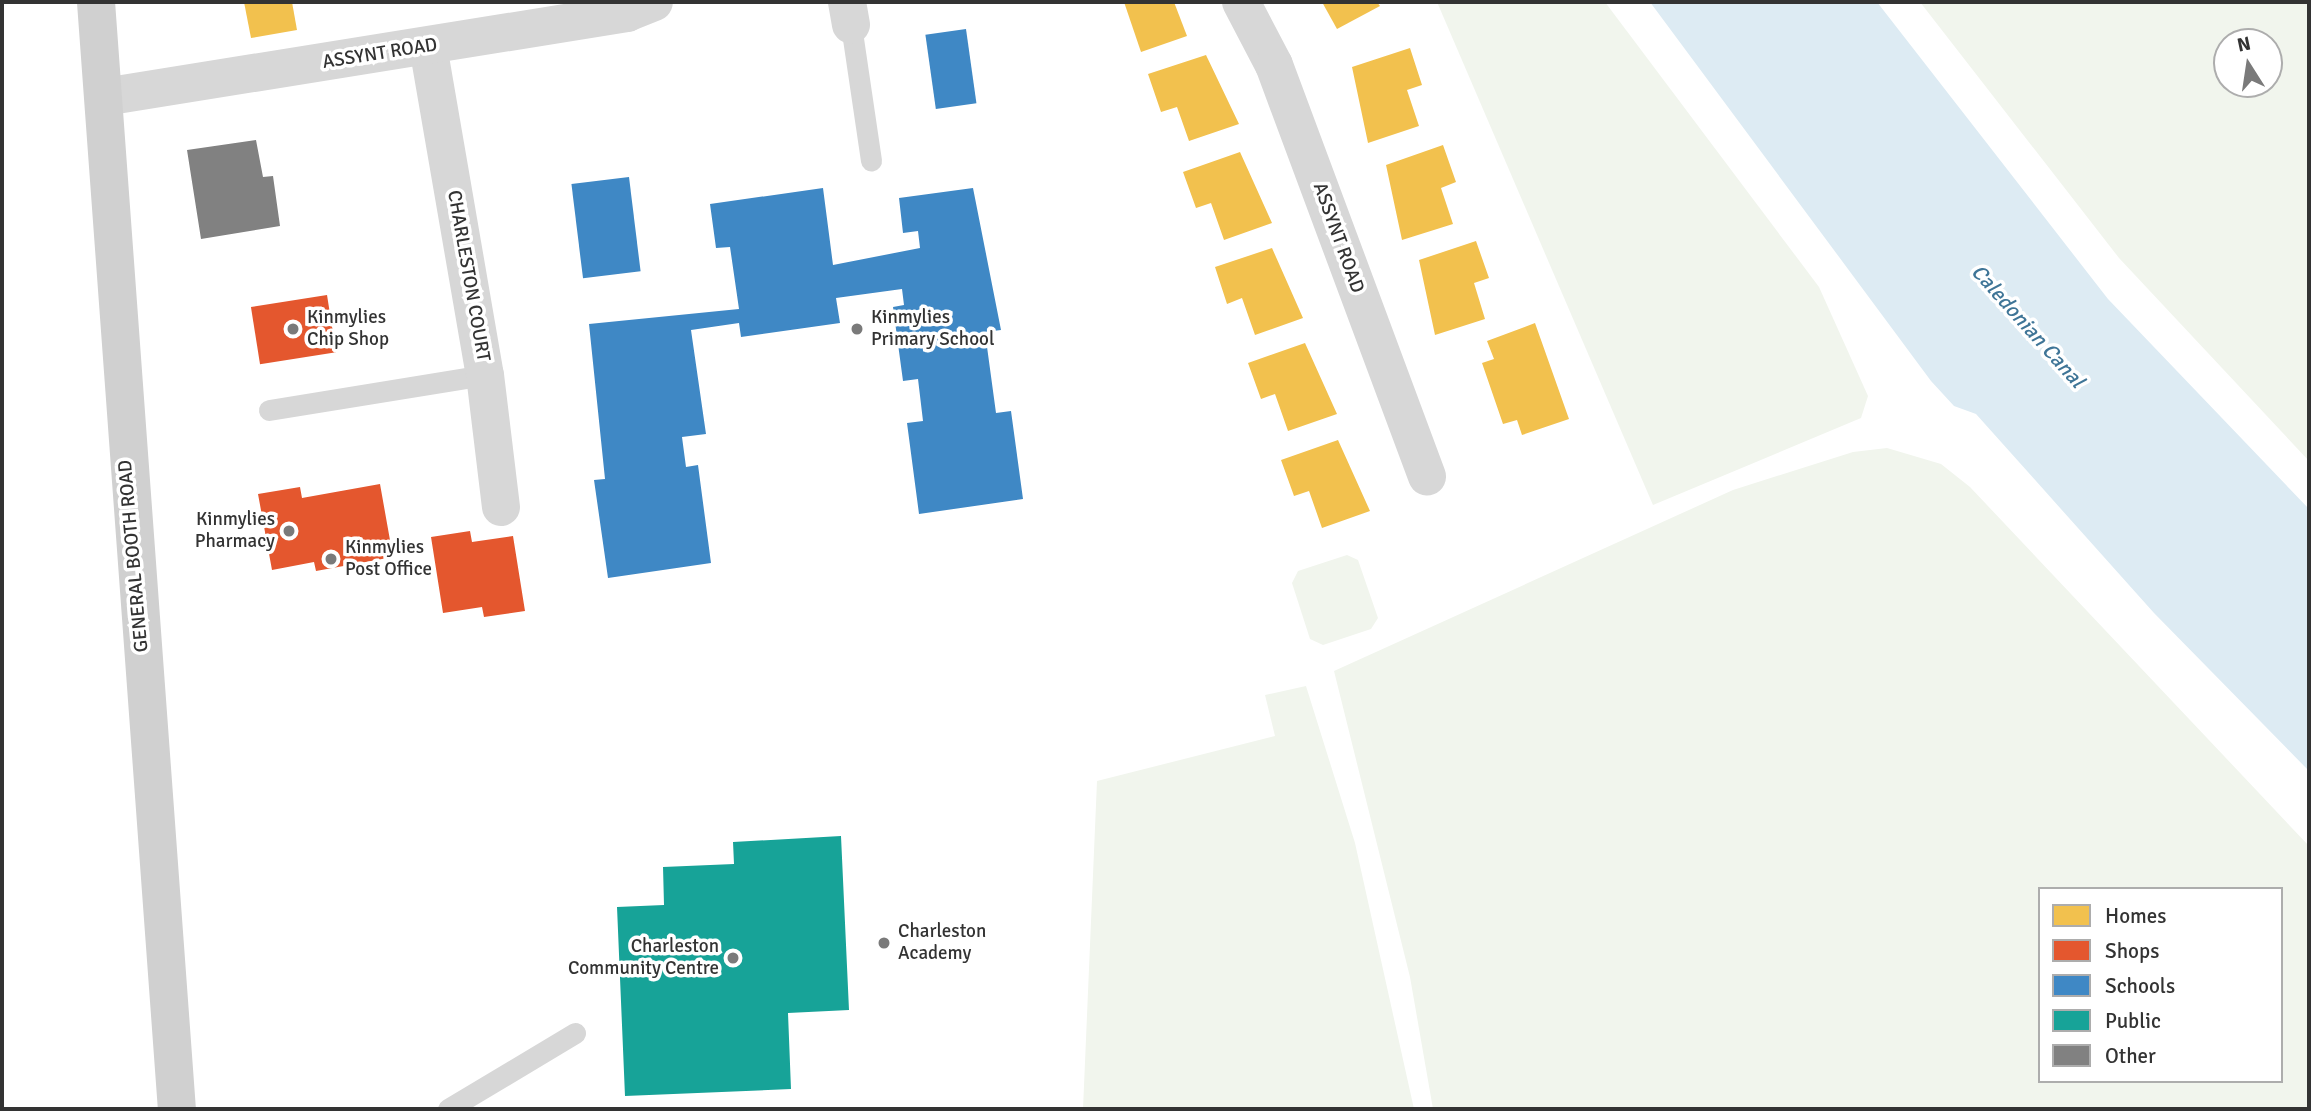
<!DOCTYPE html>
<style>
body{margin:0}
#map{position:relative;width:2311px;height:1111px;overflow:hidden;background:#fff;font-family:Signika,sans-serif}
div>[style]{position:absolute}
.green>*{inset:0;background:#f1f5ed}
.water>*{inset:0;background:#ddebf3}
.homes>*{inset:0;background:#f2c14e}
.shops>*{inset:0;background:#e4572e;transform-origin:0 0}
.schools>*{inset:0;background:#3f88c5;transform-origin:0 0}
.public>*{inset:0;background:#17a398}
.building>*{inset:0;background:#818181}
.lane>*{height:21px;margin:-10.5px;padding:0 10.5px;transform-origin:10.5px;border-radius:10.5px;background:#d7d7d7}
.street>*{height:38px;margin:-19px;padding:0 19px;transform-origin:19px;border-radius:19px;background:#d7d7d7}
.secondary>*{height:38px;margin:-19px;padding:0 19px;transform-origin:19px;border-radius:19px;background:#d0d0d0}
.dots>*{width:19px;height:19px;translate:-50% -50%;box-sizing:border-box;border:4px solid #fff;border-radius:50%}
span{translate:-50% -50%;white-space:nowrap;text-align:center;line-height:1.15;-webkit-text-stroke:7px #fff;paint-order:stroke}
.street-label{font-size:19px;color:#333}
.poi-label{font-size:19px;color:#333}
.left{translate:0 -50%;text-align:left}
.right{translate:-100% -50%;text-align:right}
.water-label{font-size:21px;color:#3f7597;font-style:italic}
.frame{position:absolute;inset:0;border:4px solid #333;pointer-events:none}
.legend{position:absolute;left:2038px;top:887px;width:245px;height:196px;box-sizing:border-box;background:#fff;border:2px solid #adadad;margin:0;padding:9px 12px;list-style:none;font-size:21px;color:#333}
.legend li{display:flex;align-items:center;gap:14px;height:35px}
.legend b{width:35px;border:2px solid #adadad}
.north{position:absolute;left:2213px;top:28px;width:70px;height:70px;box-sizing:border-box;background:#fff;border:2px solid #adadad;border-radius:50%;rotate:348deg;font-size:19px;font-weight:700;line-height:28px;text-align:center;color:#333}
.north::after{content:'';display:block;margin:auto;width:24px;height:32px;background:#7a7a7a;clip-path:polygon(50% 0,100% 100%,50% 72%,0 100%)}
</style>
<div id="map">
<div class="green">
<div style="clip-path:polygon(1437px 2px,1605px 2px,1819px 287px,1868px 396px,1861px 418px,1653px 505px)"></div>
<div style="clip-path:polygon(evenodd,1920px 2px,2309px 2px,2309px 461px,2119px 258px,1920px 2px,2227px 42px,2269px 42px,2269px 84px,2227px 84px,2227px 42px)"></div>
<div style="clip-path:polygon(evenodd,1887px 448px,1941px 464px,1970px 487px,2309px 846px,2309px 1109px,1433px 1109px,1410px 977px,1334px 671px,1733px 490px,1853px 452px,1887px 448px,2040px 889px,2281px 889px,2281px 1081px,2040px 1081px,2040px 889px)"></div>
<div style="clip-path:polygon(1347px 555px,1358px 560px,1378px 618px,1371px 629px,1323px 645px,1310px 639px,1292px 583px,1298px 571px)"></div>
<div style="clip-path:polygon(1306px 686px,1355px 843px,1414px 1109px,1083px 1109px,1097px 781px,1275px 736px,1265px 695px)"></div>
</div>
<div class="water">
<div style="clip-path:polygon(1650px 2px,1877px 2px,2108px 299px,2309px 509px,2309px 771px,2154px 613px,1976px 414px,1954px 406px,1931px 381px)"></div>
</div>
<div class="homes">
<div style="clip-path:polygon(244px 2px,292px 2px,297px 30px,251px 38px)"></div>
<div style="clip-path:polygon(1124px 2px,1174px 2px,1187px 36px,1141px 52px)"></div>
<div style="clip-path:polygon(1322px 2px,1377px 2px,1380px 6px,1337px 29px)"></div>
<div style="clip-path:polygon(1410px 48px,1422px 85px,1407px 90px,1419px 126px,1368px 143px,1352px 67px)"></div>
<div style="clip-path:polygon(1206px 55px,1239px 124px,1189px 141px,1177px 107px,1161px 112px,1148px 74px)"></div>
<div style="clip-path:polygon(1443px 145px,1456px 182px,1441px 188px,1453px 224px,1402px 240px,1386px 165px)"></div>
<div style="clip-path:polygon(1240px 152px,1272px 223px,1224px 240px,1211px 203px,1196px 208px,1183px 172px)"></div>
<div style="clip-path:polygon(1476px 241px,1489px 278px,1474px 283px,1485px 319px,1435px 335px,1419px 260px)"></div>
<div style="clip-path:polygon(1272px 248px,1303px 318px,1255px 335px,1242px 298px,1227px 304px,1215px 267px)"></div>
<div style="clip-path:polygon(1535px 323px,1569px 419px,1522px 435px,1517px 420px,1503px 424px,1482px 363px,1494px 359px,1487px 341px)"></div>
<div style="clip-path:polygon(1305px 343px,1337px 414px,1288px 431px,1275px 394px,1261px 399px,1248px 363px)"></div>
<div style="clip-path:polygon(1338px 440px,1370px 511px,1322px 528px,1309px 491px,1294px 496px,1281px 460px)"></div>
</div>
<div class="shops">
<div style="left:327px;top:295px;width:58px;height:77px;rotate:81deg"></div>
<div style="clip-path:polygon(380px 484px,393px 557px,316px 571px,314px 562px,272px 570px,258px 494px,300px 487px,302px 498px)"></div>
<div style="clip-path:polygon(470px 531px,472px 542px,513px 536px,525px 611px,484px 617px,482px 607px,443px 613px,431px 537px)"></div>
</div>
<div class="schools">
<div style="left:966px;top:29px;width:75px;height:41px;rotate:82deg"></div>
<div style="left:629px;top:177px;width:95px;height:58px;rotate:83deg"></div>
<div style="clip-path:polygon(823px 188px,833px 265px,920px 248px,918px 231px,903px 233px,899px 198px,973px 188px,1001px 330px,985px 332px,996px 413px,1011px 411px,1023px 499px,919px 514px,907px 423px,923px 421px,918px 379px,903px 381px,893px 307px,904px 305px,902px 289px,836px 298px,840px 323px,741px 337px,739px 323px,691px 330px,706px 434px,682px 437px,686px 467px,698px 465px,711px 563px,608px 578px,594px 480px,605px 479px,589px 324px,739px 309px,730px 247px,716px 248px,710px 204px)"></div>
</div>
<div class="public">
<div style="clip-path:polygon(841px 836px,849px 1010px,788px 1013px,791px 1089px,625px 1096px,617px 907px,664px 905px,663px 867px,734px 864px,733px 842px)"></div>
</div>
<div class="building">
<div style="clip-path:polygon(256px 140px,263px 177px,273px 176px,280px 226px,201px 239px,187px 150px)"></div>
</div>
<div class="lane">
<div style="left:851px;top:25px;width:137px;rotate:81.6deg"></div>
<div style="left:269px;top:410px;width:219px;rotate:-9.2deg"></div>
<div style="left:448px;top:1109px;width:148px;rotate:-30.9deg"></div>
</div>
<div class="street">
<div style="left:847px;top:2px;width:23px;rotate:80deg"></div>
<div style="left:1241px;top:2px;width:71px;rotate:62.4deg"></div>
<div style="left:1274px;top:65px;width:439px;rotate:69.6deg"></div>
<div style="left:428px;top:46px;width:334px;rotate:80.2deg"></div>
<div style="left:485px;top:375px;width:133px;rotate:83.1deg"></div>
<div style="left:104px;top:97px;width:530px;rotate:-9.12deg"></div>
<div style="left:627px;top:13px;width:29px;rotate:-22deg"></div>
</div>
<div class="secondary">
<div style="left:96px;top:2px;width:1110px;rotate:85.82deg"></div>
</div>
<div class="dots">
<div style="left:293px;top:329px;background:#7a7a7a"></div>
<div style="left:857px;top:329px;background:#7a7a7a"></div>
<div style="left:289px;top:531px;background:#7a7a7a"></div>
<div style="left:331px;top:559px;background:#7a7a7a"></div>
<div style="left:884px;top:943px;background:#7a7a7a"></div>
<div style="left:733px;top:958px;background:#7a7a7a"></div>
</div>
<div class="street-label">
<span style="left:380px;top:54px;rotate:-9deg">ASSYNT ROAD</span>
<span style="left:1338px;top:238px;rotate:70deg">ASSYNT ROAD</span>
<span style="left:468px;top:276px;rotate:80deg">CHARLESTON COURT</span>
<span style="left:134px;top:556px;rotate:-95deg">GENERAL BOOTH ROAD</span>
</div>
<div class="poi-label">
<span class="left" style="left:307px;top:329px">Kinmylies<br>Chip Shop</span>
<span class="left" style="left:871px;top:329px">Kinmylies<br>Primary School</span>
<span class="right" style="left:275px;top:531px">Kinmylies<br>Pharmacy</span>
<span class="left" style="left:345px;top:559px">Kinmylies<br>Post Office</span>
<span class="left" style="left:898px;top:943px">Charleston<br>Academy</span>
<span class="right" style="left:719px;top:958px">Charleston<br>Community Centre</span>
</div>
<div class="water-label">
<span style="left:2028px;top:326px;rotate:48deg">Caledonian Canal</span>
</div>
<div class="frame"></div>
<ul class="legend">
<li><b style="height:19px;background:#f2c14e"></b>Homes</li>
<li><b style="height:19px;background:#e4572e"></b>Shops</li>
<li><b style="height:19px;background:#3f88c5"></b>Schools</li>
<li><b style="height:19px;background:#17a398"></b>Public</li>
<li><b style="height:19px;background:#818181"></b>Other</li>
</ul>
<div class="north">N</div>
</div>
